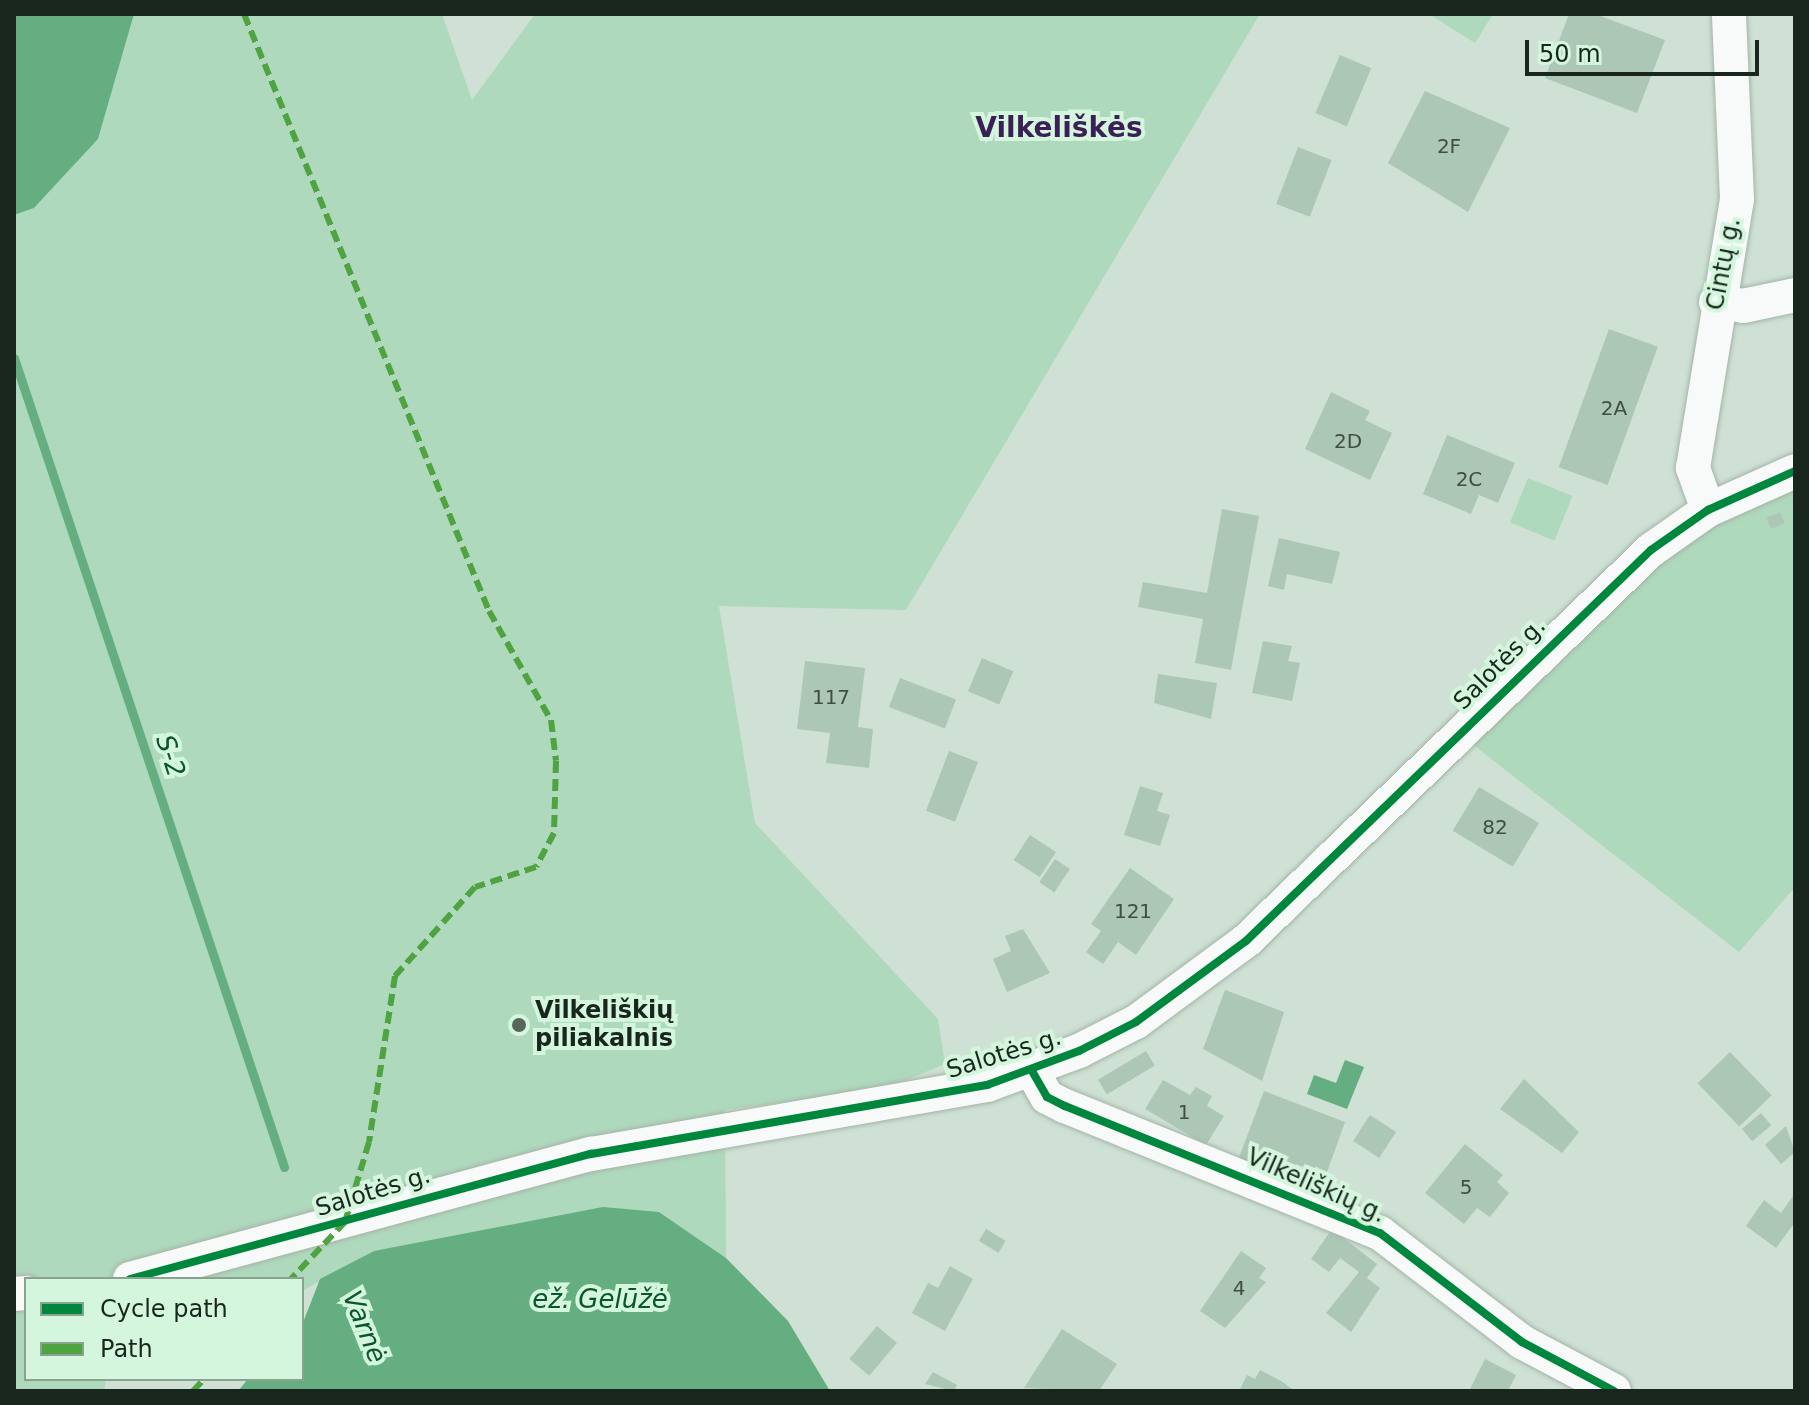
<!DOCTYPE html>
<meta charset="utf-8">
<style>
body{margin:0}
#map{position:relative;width:1809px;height:1405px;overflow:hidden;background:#cee1d4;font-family:"DejaVu Sans",sans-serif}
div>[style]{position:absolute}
.green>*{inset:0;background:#afd9bc;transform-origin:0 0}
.water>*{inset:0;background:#64ae82}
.stream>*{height:9px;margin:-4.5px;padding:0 4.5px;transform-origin:4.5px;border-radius:4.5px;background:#64ae82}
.building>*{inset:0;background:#adc7b6;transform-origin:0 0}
.roads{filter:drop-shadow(0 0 2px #a4b3a9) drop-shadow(0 0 2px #a4b3a9)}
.street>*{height:34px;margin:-17px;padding:0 17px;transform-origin:17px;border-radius:17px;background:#f8faf9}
.quiet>*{height:6px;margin-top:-3px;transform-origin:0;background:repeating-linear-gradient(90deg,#4fa341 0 12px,transparent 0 18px)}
.cycleway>*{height:8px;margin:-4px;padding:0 4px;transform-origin:4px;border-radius:4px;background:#00873e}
.dots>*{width:22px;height:22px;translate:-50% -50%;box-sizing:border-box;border:4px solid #d3f6dd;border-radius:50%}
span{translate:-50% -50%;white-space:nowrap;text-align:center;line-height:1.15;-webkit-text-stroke:8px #d3f6dd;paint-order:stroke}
.number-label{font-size:20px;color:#3e4e43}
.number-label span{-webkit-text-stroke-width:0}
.street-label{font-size:24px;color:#19261d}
.poi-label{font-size:24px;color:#19261d;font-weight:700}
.left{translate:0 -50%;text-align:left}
.water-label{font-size:26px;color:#0a542e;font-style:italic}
.quarter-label{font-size:28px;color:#3b1f57;font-weight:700}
.frame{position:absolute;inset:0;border:16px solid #19261d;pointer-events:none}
.legend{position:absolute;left:24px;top:1277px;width:280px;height:104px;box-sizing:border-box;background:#d3f6dd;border:2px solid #89a390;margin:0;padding:10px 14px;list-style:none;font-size:24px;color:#19261d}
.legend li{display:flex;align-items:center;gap:16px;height:40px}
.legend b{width:40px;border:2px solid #89a390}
.scale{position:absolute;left:1525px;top:40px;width:234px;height:36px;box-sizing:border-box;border:4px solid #19261d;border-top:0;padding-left:10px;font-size:24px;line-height:28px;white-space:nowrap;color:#19261d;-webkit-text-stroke:6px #d3f6dd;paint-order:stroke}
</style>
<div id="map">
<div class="green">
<div style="clip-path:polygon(134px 14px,442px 14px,472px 100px,535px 14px,1260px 14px,906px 610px,719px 606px,755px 823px,938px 1019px,945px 1064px,887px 1088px,725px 1110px,726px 1258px,659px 1212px,374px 1251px,302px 1291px,302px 1279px,26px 1279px,26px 1379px,106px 1379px,104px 1391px,14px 1391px,14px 215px,34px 208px,98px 139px)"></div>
<div style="clip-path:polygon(1429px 14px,1493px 14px,1475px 43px)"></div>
<div style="left:1528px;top:478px;width:48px;height:48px;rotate:22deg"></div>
<div style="clip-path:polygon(1795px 482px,1795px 887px,1739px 952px,1467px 740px,1610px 601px,1704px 527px)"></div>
</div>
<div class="water">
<div style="clip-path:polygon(14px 14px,134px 14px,98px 139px,34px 208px,14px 215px)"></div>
<div style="clip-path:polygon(1345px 1060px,1364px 1067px,1347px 1109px,1307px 1094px,1314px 1075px,1336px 1083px)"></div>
<div style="clip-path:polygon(603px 1207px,659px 1212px,726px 1258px,788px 1321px,830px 1391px,238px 1391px,248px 1379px,302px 1379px,302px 1325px,320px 1279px,374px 1251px)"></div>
</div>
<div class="stream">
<div style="left:14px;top:358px;width:853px;rotate:71.54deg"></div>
</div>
<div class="building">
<div style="clip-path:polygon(1569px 14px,1595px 14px,1665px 40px,1637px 113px,1545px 78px)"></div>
<div style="left:1340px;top:55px;width:34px;height:63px;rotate:23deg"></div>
<div style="clip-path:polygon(1425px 91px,1510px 128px,1468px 212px,1388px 163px)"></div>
<div style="left:1298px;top:147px;width:36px;height:61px;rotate:21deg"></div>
<div style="left:1609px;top:329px;width:52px;height:147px;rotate:20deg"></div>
<div style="clip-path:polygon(1331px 392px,1370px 411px,1365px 420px,1392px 433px,1370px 480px,1305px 449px)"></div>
<div style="clip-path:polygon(1447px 435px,1515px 463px,1498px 503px,1479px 495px,1471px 514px,1423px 494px)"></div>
<div style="clip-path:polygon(1222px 509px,1259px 516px,1231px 670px,1195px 663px,1203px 619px,1138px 607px,1143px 582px,1207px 593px)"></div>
<div style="left:1780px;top:512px;width:12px;height:15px;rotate:66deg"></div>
<div style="clip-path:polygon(1279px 538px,1340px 552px,1332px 584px,1287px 574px,1284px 590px,1268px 586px)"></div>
<div style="clip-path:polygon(1263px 641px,1292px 646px,1288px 661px,1300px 663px,1292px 701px,1252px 693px)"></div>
<div style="left:982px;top:658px;width:34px;height:36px;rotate:23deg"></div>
<div style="clip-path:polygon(805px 661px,865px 668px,858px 727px,873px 729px,869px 768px,826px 763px,830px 733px,797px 729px)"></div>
<div style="clip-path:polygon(1158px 674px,1217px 683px,1211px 719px,1154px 703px)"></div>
<div style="left:900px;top:678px;width:60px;height:31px;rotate:21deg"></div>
<div style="left:949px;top:751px;width:31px;height:64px;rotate:21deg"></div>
<div style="clip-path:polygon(1140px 786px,1163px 793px,1157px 811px,1170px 815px,1160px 846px,1124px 835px)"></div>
<div style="left:1479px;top:787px;width:70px;height:51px;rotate:31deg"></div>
<div style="left:1030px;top:835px;width:31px;height:30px;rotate:33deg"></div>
<div style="left:1055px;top:859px;width:18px;height:28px;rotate:34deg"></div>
<div style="clip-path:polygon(1130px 868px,1174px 899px,1136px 955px,1118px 942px,1103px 964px,1086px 952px,1101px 931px,1091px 924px)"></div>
<div style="clip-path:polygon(1023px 929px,1050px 973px,1007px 992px,993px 959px,1011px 951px,1005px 936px)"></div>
<div style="clip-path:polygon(1225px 990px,1284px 1012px,1262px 1081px,1203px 1049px)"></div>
<div style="left:1146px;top:1051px;width:17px;height:56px;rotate:59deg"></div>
<div style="left:1730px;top:1052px;width:60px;height:45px;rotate:46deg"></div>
<div style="clip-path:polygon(1524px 1079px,1579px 1132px,1562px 1153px,1500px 1109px)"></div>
<div style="clip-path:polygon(1163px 1080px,1190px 1095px,1196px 1087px,1212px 1096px,1207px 1106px,1224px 1116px,1206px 1145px,1145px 1109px)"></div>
<div style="clip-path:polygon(1264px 1091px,1345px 1122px,1326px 1175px,1296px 1164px,1288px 1183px,1237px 1163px)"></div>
<div style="left:1761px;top:1113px;width:16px;height:25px;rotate:50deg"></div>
<div style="left:1370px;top:1115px;width:31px;height:31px;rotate:33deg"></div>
<div style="clip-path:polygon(1786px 1126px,1795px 1152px,1781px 1164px,1765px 1145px)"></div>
<div style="clip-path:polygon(1465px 1144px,1503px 1175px,1497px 1182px,1509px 1193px,1490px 1217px,1477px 1208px,1464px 1224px,1425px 1193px)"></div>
<div style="clip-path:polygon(1795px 1193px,1795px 1222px,1776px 1248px,1746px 1226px,1764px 1200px,1781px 1213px)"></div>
<div style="left:986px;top:1229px;width:23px;height:14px;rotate:31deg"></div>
<div style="clip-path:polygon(1332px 1229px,1377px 1264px,1367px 1278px,1380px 1288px,1351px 1332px,1326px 1313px,1359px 1272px,1340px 1258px,1329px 1272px,1311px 1259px)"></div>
<div style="clip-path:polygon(1241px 1251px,1266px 1268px,1259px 1278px,1266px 1282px,1225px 1328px,1200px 1311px)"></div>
<div style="clip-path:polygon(950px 1266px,973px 1279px,945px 1331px,912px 1313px,928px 1283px,938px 1288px)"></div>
<div style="left:877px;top:1326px;width:26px;height:43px;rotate:40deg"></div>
<div style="clip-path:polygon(1062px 1329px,1117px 1364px,1099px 1391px,1024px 1388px)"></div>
<div style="clip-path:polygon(1485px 1359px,1516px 1375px,1508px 1391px,1469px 1391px)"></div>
<div style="clip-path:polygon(1260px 1370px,1281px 1381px,1295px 1391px,1239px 1391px,1247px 1375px,1255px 1379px)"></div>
<div style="clip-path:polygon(933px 1372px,957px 1385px,954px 1391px,925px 1384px)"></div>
</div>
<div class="roads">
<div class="street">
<div style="left:1716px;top:302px;width:27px;rotate:8deg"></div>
<div style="left:1743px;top:306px;width:53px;rotate:-11.9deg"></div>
<div style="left:1708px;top:510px;width:45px;rotate:-109.7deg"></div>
<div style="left:1693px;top:468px;width:273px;rotate:-80.7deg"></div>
<div style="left:1737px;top:199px;width:185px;rotate:-92.5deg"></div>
<div style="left:1032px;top:1071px;width:30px;rotate:60deg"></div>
<div style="left:1047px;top:1097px;width:20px;rotate:27deg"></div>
<div style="left:1065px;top:1106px;width:340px;rotate:22deg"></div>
<div style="left:1380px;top:1233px;width:179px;rotate:37.5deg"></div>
<div style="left:1522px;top:1342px;width:104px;rotate:28deg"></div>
<div style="left:130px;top:1279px;width:478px;rotate:-15.2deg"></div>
<div style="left:591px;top:1154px;width:402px;rotate:-9.9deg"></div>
<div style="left:987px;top:1085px;width:98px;rotate:-20.3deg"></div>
<div style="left:1079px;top:1051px;width:64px;rotate:-27deg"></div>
<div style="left:1136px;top:1022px;width:137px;rotate:-36.4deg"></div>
<div style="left:1246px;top:941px;width:563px;rotate:-43.99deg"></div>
<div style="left:1651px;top:550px;width:70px;rotate:-35.1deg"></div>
<div style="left:1708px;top:510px;width:95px;rotate:-24.1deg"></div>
<div style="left:14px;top:1294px;width:12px;rotate:-5deg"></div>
</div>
</div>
<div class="quiet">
<div style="left:244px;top:14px;width:645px;rotate:67.69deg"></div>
<div style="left:489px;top:611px;width:125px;rotate:60.4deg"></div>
<div style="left:551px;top:720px;width:41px;rotate:83deg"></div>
<div style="left:556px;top:761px;width:72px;rotate:91.6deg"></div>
<div style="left:554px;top:833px;width:38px;rotate:118deg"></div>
<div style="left:536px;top:867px;width:64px;rotate:161.8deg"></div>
<div style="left:475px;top:887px;width:120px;rotate:132deg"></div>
<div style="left:395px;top:976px;width:168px;rotate:98.9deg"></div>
<div style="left:369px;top:1142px;width:84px;rotate:106.7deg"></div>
<div style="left:345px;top:1222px;width:79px;rotate:133.5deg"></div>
<div style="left:193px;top:1391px;width:16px;rotate:-47deg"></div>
</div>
<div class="cycleway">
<div style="left:1032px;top:1071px;width:30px;rotate:60deg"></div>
<div style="left:1047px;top:1097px;width:20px;rotate:27deg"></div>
<div style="left:1065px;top:1106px;width:340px;rotate:22deg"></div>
<div style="left:1380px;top:1233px;width:179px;rotate:37.5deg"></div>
<div style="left:1522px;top:1342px;width:104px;rotate:28deg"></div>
<div style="left:130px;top:1279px;width:478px;rotate:-15.2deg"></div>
<div style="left:591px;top:1154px;width:402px;rotate:-9.9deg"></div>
<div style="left:987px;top:1085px;width:98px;rotate:-20.3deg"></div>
<div style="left:1079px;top:1051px;width:64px;rotate:-27deg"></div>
<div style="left:1136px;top:1022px;width:137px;rotate:-36.4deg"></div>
<div style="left:1246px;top:941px;width:563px;rotate:-43.99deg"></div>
<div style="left:1651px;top:550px;width:70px;rotate:-35.1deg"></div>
<div style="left:1708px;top:510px;width:95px;rotate:-24.1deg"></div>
</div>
<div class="dots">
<div style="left:519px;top:1025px;background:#58675d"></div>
</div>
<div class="number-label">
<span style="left:1449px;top:146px">2F</span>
<span style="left:1614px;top:408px">2A</span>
<span style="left:1348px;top:441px">2D</span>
<span style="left:1469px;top:479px">2C</span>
<span style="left:831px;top:697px">117</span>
<span style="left:1495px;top:827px">82</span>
<span style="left:1133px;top:911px">121</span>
<span style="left:1184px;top:1112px">1</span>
<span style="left:1466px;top:1187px">5</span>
<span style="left:1239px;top:1288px">4</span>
</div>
<div class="street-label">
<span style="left:1724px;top:264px;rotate:-79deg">Cintų g.</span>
<span style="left:1500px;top:664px;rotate:-45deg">Salotės g.</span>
<span style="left:1004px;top:1054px;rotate:-17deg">Salotės g.</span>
<span style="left:1316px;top:1186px;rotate:24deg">Vilkeliškių g.</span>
<span style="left:373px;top:1192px;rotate:-17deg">Salotės g.</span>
</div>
<div class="poi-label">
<span class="left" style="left:535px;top:1025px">Vilkeliškių<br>piliakalnis</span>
</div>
<div class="water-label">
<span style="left:170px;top:756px;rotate:72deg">S-2</span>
<span style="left:600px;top:1300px">ež. Gelūžė</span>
<span style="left:364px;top:1327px;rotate:68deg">Varnė</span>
</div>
<div class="quarter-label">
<span style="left:1059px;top:128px">Vilkeliškės</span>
</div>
<div class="frame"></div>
<ul class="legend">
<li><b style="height:10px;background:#00873e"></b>Cycle path</li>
<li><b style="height:10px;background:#4fa341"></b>Path</li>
</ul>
<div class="scale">50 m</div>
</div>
